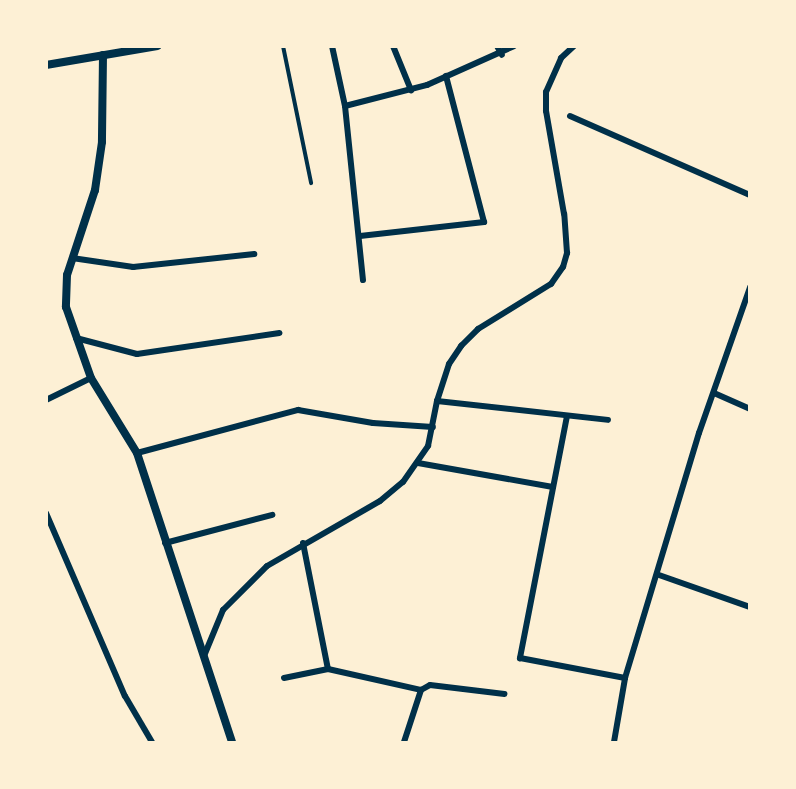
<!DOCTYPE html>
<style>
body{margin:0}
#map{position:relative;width:796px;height:789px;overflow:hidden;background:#fdf0d5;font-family:"Nunito Sans",sans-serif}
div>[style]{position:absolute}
.service>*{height:4px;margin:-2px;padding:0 2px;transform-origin:2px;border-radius:2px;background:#003049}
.minor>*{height:6px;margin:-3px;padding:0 3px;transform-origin:3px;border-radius:3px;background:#003049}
.tertiary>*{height:8px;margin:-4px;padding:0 4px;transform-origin:4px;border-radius:4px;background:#003049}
span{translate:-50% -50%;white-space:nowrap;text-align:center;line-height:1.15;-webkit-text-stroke:4.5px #fdf0d5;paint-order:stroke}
.frame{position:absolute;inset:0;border:48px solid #fdf0d5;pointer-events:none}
</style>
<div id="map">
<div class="service">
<div style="left:283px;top:46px;width:140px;rotate:78.4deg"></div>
</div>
<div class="minor">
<div style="left:332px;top:46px;width:61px;rotate:77.8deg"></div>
<div style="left:345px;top:106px;width:175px;rotate:84.1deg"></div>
<div style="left:393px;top:46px;width:48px;rotate:67.8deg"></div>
<div style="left:497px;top:46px;width:10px;rotate:61deg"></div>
<div style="left:345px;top:106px;width:85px;rotate:-14.4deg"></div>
<div style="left:427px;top:85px;width:95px;rotate:-24.1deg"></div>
<div style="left:570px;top:116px;width:197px;rotate:23.7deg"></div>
<div style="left:360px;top:236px;width:125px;rotate:-6.4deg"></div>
<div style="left:484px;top:222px;width:151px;rotate:-104.6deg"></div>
<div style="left:72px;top:258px;width:62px;rotate:8.4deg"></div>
<div style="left:133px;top:267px;width:122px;rotate:-6.1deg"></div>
<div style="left:76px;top:338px;width:63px;rotate:14.7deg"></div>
<div style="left:137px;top:354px;width:144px;rotate:-8.4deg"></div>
<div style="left:714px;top:393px;width:39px;rotate:24deg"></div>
<div style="left:46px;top:400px;width:50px;rotate:-26.1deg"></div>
<div style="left:437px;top:401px;width:172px;rotate:6.3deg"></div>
<div style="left:567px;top:416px;width:247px;rotate:101deg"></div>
<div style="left:520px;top:658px;width:107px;rotate:10.8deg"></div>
<div style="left:137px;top:453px;width:167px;rotate:-15deg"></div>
<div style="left:298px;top:410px;width:76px;rotate:9.8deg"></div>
<div style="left:373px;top:423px;width:60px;rotate:3.8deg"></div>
<div style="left:418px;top:463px;width:137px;rotate:10.1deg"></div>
<div style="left:46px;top:513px;width:199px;rotate:66.7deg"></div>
<div style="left:125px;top:696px;width:53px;rotate:59.6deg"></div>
<div style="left:165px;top:543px;width:111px;rotate:-14.7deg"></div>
<div style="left:303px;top:543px;width:128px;rotate:78.8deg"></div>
<div style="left:659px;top:575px;width:96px;rotate:19.4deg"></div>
<div style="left:204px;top:656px;width:50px;rotate:-67.6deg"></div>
<div style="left:223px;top:610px;width:62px;rotate:-45deg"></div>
<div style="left:267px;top:566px;width:130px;rotate:-29.9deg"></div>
<div style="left:380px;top:501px;width:30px;rotate:-40deg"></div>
<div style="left:403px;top:482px;width:44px;rotate:-55.2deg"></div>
<div style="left:428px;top:446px;width:46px;rotate:-78.7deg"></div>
<div style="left:437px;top:401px;width:39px;rotate:-72deg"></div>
<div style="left:449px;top:364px;width:22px;rotate:-56deg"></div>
<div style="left:461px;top:346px;width:24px;rotate:-45deg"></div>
<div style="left:478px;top:329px;width:86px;rotate:-31.7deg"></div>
<div style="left:551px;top:284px;width:21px;rotate:-55deg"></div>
<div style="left:563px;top:267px;width:15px;rotate:-74deg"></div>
<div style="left:567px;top:253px;width:39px;rotate:-94deg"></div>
<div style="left:564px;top:214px;width:105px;rotate:-99.9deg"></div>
<div style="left:546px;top:111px;width:19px;rotate:-90deg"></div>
<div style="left:546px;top:92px;width:37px;rotate:-66deg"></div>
<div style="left:561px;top:58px;width:18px;rotate:-43deg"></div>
<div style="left:284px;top:678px;width:45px;rotate:-11.6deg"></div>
<div style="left:328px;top:669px;width:95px;rotate:12.7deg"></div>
<div style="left:404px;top:742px;width:55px;rotate:-71.9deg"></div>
<div style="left:421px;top:690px;width:10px;rotate:-29deg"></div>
<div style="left:430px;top:685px;width:75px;rotate:6.9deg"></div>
<div style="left:614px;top:742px;width:65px;rotate:-80.2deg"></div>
<div style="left:625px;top:678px;width:256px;rotate:-73.2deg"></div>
<div style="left:699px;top:433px;width:155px;rotate:-70.7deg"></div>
</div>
<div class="tertiary">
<div style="left:103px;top:55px;width:87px;rotate:90.7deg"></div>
<div style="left:102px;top:142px;width:49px;rotate:98.3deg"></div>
<div style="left:95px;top:190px;width:89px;rotate:108.2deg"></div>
<div style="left:67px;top:275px;width:32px;rotate:92deg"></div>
<div style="left:66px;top:307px;width:75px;rotate:70.6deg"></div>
<div style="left:91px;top:378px;width:88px;rotate:58.5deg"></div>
<div style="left:137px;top:453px;width:304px;rotate:71.8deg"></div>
<div style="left:46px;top:65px;width:113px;rotate:-9.7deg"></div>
</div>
<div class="frame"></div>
</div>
